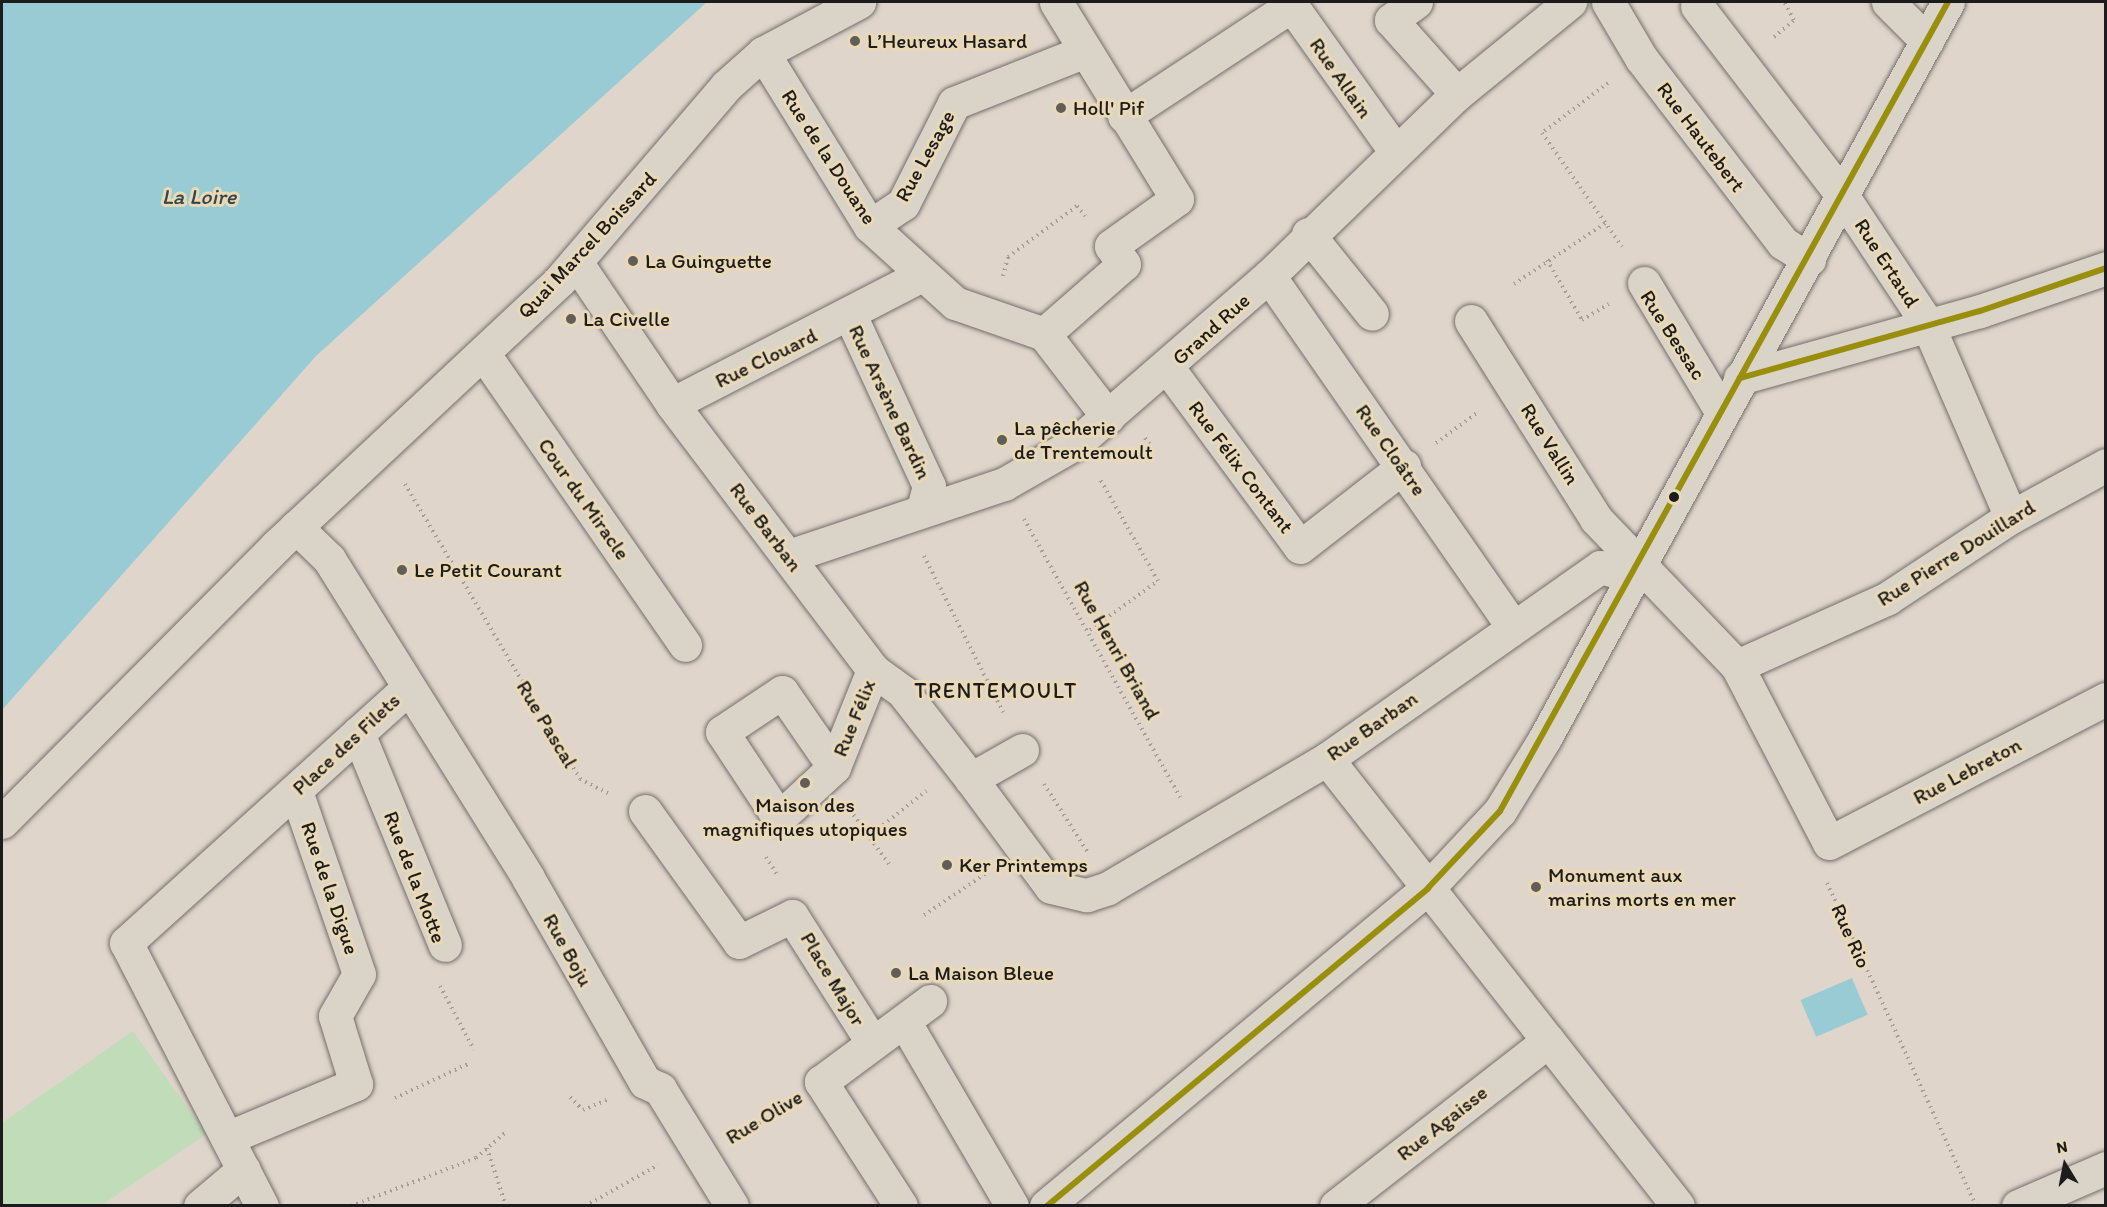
<!DOCTYPE html>
<meta charset="utf-8">
<style>
body{margin:0}
#map{position:relative;width:2107px;height:1207px;overflow:hidden;background:#e0d5cb;font-family:Itim,sans-serif}
div>[style]{position:absolute}
.green>*{inset:0;background:#c0dcb8}
.water>*{inset:0;background:#99cbd5;transform-origin:0 0}
.path>*{height:4px;margin-top:-2px;transform-origin:0;background:repeating-linear-gradient(90deg,#a49f96 0 1.5px,transparent 0 6px)}
.roads{filter:drop-shadow(0 0 2px #746f6b) drop-shadow(0 0 2px #746f6b)}
.minor>*{height:33px;margin:-16.5px;padding:0 16.5px;transform-origin:16.5px;border-radius:16.5px;background:#dad3c8}
.bus-1>*{height:6px;margin:-3px;padding:0 3px;transform-origin:3px;border-radius:3px;background:#998f0d}
.dots>*{width:16px;height:16px;translate:-50% -50%;box-sizing:border-box;border:3px solid #ead9b6;border-radius:50%}
span{translate:-50% -50%;white-space:nowrap;text-align:center;line-height:1.15;-webkit-text-stroke:6px #ead9b6;paint-order:stroke}
.poi-label{font-size:21px;color:#1c1c1c}
.left{translate:0 -50%;text-align:left}
.street-label{font-size:21px;color:#1c1c1c}
.water-label{font-size:22px;color:#34474b;font-style:italic}
.neighbourhood-label{font-size:22px;color:#1c1c1c;letter-spacing:1.5px}
.frame{position:absolute;inset:0;border:3px solid #1c1c1c;pointer-events:none}
.north{position:absolute;left:2035px;top:1135px;width:60px;height:60px;-webkit-text-stroke:4px #ead9b6;paint-order:stroke;rotate:350deg;font-size:16px;font-weight:700;line-height:24px;text-align:center;color:#1c1c1c}
.north::after{content:'';display:block;margin:auto;width:21px;height:27px;background:#1c1c1c;clip-path:polygon(50% 0,100% 100%,50% 72%,0 100%)}
</style>
<div id="map">
<div class="green">
<div style="clip-path:polygon(133px 1031px,206px 1134px,102px 1205px,2px 1205px,2px 1123px)"></div>
</div>
<div class="water">
<div style="clip-path:polygon(2px 2px,707px 2px,316px 356px,2px 710px)"></div>
<div style="left:1852px;top:978px;width:40px;height:56px;rotate:67deg"></div>
</div>
<div class="path">
<div style="left:1774px;top:37px;width:26px;rotate:-40deg"></div>
<div style="left:1794px;top:20px;width:21px;rotate:-119deg"></div>
<div style="left:1608px;top:83px;width:83px;rotate:142.9deg"></div>
<div style="left:1542px;top:133px;width:139px;rotate:54.9deg"></div>
<div style="left:1547px;top:260px;width:69px;rotate:59.7deg"></div>
<div style="left:1582px;top:320px;width:31px;rotate:-31deg"></div>
<div style="left:1003px;top:276px;width:20px;rotate:-75deg"></div>
<div style="left:1008px;top:257px;width:86px;rotate:-36.5deg"></div>
<div style="left:1077px;top:206px;width:13px;rotate:51deg"></div>
<div style="left:1514px;top:284px;width:112px;rotate:-33.7deg"></div>
<div style="left:1145px;top:438px;width:11px;rotate:52deg"></div>
<div style="left:1436px;top:443px;width:52px;rotate:-36.4deg"></div>
<div style="left:405px;top:484px;width:343px;rotate:59.3deg"></div>
<div style="left:580px;top:779px;width:34px;rotate:27deg"></div>
<div style="left:1024px;top:519px;width:319px;rotate:60.7deg"></div>
<div style="left:924px;top:556px;width:175px;rotate:63.1deg"></div>
<div style="left:1090px;top:630px;width:84px;rotate:-35.8deg"></div>
<div style="left:1158px;top:581px;width:120px;rotate:-119.6deg"></div>
<div style="left:1044px;top:784px;width:80px;rotate:57.3deg"></div>
<div style="left:850px;top:810px;width:32px;rotate:54deg"></div>
<div style="left:766px;top:857px;width:22px;rotate:58deg"></div>
<div style="left:889px;top:864px;width:34px;rotate:-126deg"></div>
<div style="left:869px;top:836px;width:73px;rotate:-38.3deg"></div>
<div style="left:1827px;top:883px;width:355px;rotate:65.2deg"></div>
<div style="left:924px;top:915px;width:77px;rotate:-33.9deg"></div>
<div style="left:440px;top:986px;width:72px;rotate:62deg"></div>
<div style="left:570px;top:1097px;width:18px;rotate:45deg"></div>
<div style="left:583px;top:1110px;width:26px;rotate:-23deg"></div>
<div style="left:395px;top:1098px;width:83px;rotate:-25deg"></div>
<div style="left:739px;top:1136px;width:56px;rotate:-32.6deg"></div>
<div style="left:487px;top:1148px;width:61px;rotate:71.9deg"></div>
<div style="left:351px;top:1206px;width:134px;rotate:-21deg"></div>
<div style="left:476px;top:1158px;width:40px;rotate:-41deg"></div>
<div style="left:585px;top:1206px;width:84px;rotate:-29.3deg"></div>
</div>
<div class="roads">
<div class="minor">
<div style="left:1289px;top:2px;width:184px;rotate:54.5deg"></div>
<div style="left:1416px;top:2px;width:31px;rotate:144deg"></div>
<div style="left:1391px;top:20px;width:99px;rotate:48.3deg"></div>
<div style="left:1608px;top:2px;width:65px;rotate:59.5deg"></div>
<div style="left:1641px;top:58px;width:233px;rotate:52.5deg"></div>
<div style="left:1783px;top:243px;width:31px;rotate:32deg"></div>
<div style="left:1888px;top:2px;width:55px;rotate:45deg"></div>
<div style="left:1697px;top:6px;width:238px;rotate:52.5deg"></div>
<div style="left:1842px;top:195px;width:154px;rotate:56.4deg"></div>
<div style="left:1927px;top:323px;width:211px;rotate:66.6deg"></div>
<div style="left:763px;top:53px;width:203px;rotate:58.3deg"></div>
<div style="left:870px;top:226px;width:115px;rotate:42.2deg"></div>
<div style="left:955px;top:303px;width:94px;rotate:19.2deg"></div>
<div style="left:1044px;top:334px;width:105px;rotate:52.4deg"></div>
<div style="left:1124px;top:116px;width:200px;rotate:-33.4deg"></div>
<div style="left:870px;top:226px;width:40px;rotate:-34deg"></div>
<div style="left:903px;top:204px;width:113px;rotate:-63.2deg"></div>
<div style="left:954px;top:103px;width:139px;rotate:-21.6deg"></div>
<div style="left:1308px;top:234px;width:102px;rotate:51.3deg"></div>
<div style="left:576px;top:262px;width:171px;rotate:55.9deg"></div>
<div style="left:672px;top:404px;width:333px;rotate:52.9deg"></div>
<div style="left:873px;top:670px;width:37px;rotate:36deg"></div>
<div style="left:903px;top:692px;width:110px;rotate:52deg"></div>
<div style="left:1269px;top:276px;width:425px;rotate:55.2deg"></div>
<div style="left:1644px;top:283px;width:149px;rotate:59deg"></div>
<div style="left:850px;top:315px;width:188px;rotate:65.2deg"></div>
<div style="left:929px;top:486px;width:24px;rotate:105deg"></div>
<div style="left:1471px;top:321px;width:234px;rotate:57.7deg"></div>
<div style="left:1596px;top:519px;width:204px;rotate:46.2deg"></div>
<div style="left:1737px;top:666px;width:199px;rotate:62.5deg"></div>
<div style="left:1829px;top:843px;width:312px;rotate:-27.5deg"></div>
<div style="left:1044px;top:334px;width:106px;rotate:-41.2deg"></div>
<div style="left:1124px;top:264px;width:22px;rotate:-126deg"></div>
<div style="left:1111px;top:246px;width:81px;rotate:-35.5deg"></div>
<div style="left:1177px;top:199px;width:231px;rotate:-121.6deg"></div>
<div style="left:483px;top:353px;width:355px;rotate:55.3deg"></div>
<div style="left:1168px;top:368px;width:222px;rotate:53.6deg"></div>
<div style="left:1300px;top:547px;width:132px;rotate:-37.9deg"></div>
<div style="left:1740px;top:378px;width:249px;rotate:-15.6deg"></div>
<div style="left:1980px;top:311px;width:133px;rotate:-18.8deg"></div>
<div style="left:672px;top:404px;width:281px;rotate:-27.3deg"></div>
<div style="left:296px;top:527px;width:46px;rotate:44.1deg"></div>
<div style="left:329px;top:559px;width:376px;rotate:58deg"></div>
<div style="left:528px;top:878px;width:235px;rotate:60.2deg"></div>
<div style="left:645px;top:1082px;width:17px;rotate:25deg"></div>
<div style="left:660px;top:1089px;width:137px;rotate:58.4deg"></div>
<div style="left:789px;top:556px;width:227px;rotate:-18.5deg"></div>
<div style="left:1004px;top:484px;width:86px;rotate:-29.8deg"></div>
<div style="left:1079px;top:441px;width:252px;rotate:-41deg"></div>
<div style="left:1269px;top:276px;width:262px;rotate:-44.1deg"></div>
<div style="left:1457px;top:94px;width:146px;rotate:-39.2deg"></div>
<div style="left:1737px;top:666px;width:166px;rotate:-24.2deg"></div>
<div style="left:1888px;top:598px;width:147px;rotate:-33.4deg"></div>
<div style="left:2011px;top:517px;width:108px;rotate:-28.7deg"></div>
<div style="left:358px;top:733px;width:229px;rotate:67.7deg"></div>
<div style="left:1022px;top:750px;width:59px;rotate:150.4deg"></div>
<div style="left:971px;top:779px;width:134px;rotate:53.5deg"></div>
<div style="left:1051px;top:887px;width:37px;rotate:13deg"></div>
<div style="left:1087px;top:895px;width:22px;rotate:-18deg"></div>
<div style="left:1108px;top:888px;width:254px;rotate:-30.5deg"></div>
<div style="left:1327px;top:759px;width:334px;rotate:-35.1deg"></div>
<div style="left:1600px;top:567px;width:31px;rotate:15deg"></div>
<div style="left:1327px;top:759px;width:568px;rotate:51.86deg"></div>
<div style="left:834px;top:767px;width:91px;rotate:-124.7deg"></div>
<div style="left:782px;top:692px;width:72px;rotate:146.3deg"></div>
<div style="left:722px;top:732px;width:103px;rotate:56.5deg"></div>
<div style="left:779px;top:818px;width:75px;rotate:-42.8deg"></div>
<div style="left:834px;top:767px;width:105px;rotate:-68.1deg"></div>
<div style="left:645px;top:811px;width:161px;rotate:54.3deg"></div>
<div style="left:739px;top:942px;width:59px;rotate:-26.1deg"></div>
<div style="left:792px;top:916px;width:149px;rotate:57.6deg"></div>
<div style="left:2px;top:822px;width:389px;rotate:-45.2deg"></div>
<div style="left:276px;top:546px;width:389px;rotate:-43.1deg"></div>
<div style="left:560px;top:280px;width:255px;rotate:-49.4deg"></div>
<div style="left:726px;top:86px;width:50px;rotate:-41.7deg"></div>
<div style="left:763px;top:53px;width:109px;rotate:-28deg"></div>
<div style="left:904px;top:1021px;width:214px;rotate:59.7deg"></div>
<div style="left:227px;top:1138px;width:140px;rotate:-22.7deg"></div>
<div style="left:356px;top:1084px;width:71px;rotate:-107.2deg"></div>
<div style="left:335px;top:1016px;width:48px;rotate:-60.3deg"></div>
<div style="left:359px;top:974px;width:194px;rotate:-109deg"></div>
<div style="left:200px;top:1206px;width:57px;rotate:-40.1deg"></div>
<div style="left:262px;top:1206px;width:296px;rotate:-117.3deg"></div>
<div style="left:126px;top:943px;width:379px;rotate:-42.1deg"></div>
<div style="left:901px;top:1206px;width:148px;rotate:-122.8deg"></div>
<div style="left:821px;top:1082px;width:136px;rotate:-36.6deg"></div>
<div style="left:1046px;top:1206px;width:497px;rotate:-39.8deg"></div>
<div style="left:1428px;top:888px;width:105px;rotate:-46.9deg"></div>
<div style="left:1500px;top:811px;width:86px;rotate:-58.3deg"></div>
<div style="left:1545px;top:738px;width:839px;rotate:-61.3deg"></div>
<div style="left:1336px;top:1206px;width:269px;rotate:-37.9deg"></div>
<div style="left:2018px;top:1206px;width:96px;rotate:-23.4deg"></div>
</div>
</div>
<div class="bus-1">
<div style="left:1740px;top:378px;width:249px;rotate:-15.6deg"></div>
<div style="left:1980px;top:311px;width:133px;rotate:-18.8deg"></div>
<div style="left:1047px;top:1206px;width:496px;rotate:-39.8deg"></div>
<div style="left:1428px;top:888px;width:105px;rotate:-46.9deg"></div>
<div style="left:1500px;top:811px;width:925px;rotate:-61.02deg"></div>
</div>
<div class="dots">
<div style="left:855px;top:41px;background:#615d59"></div>
<div style="left:1061px;top:108px;background:#615d59"></div>
<div style="left:633px;top:261px;background:#615d59"></div>
<div style="left:571px;top:319px;background:#615d59"></div>
<div style="left:1002px;top:440px;background:#615d59"></div>
<div style="left:1674px;top:497px;background:#1c1c1c"></div>
<div style="left:402px;top:570px;background:#615d59"></div>
<div style="left:805px;top:783px;background:#615d59"></div>
<div style="left:947px;top:865px;background:#615d59"></div>
<div style="left:1536px;top:887px;background:#615d59"></div>
<div style="left:896px;top:973px;background:#615d59"></div>
</div>
<div class="poi-label">
<span class="left" style="left:867px;top:41px">L’Heureux Hasard</span>
<span class="left" style="left:1073px;top:108px">Holl' Pif</span>
<span class="left" style="left:645px;top:261px">La Guinguette</span>
<span class="left" style="left:583px;top:319px">La Civelle</span>
<span class="left" style="left:1014px;top:440px">La pêcherie<br>de Trentemoult</span>
<span class="left" style="left:414px;top:570px">Le Petit Courant</span>
<span style="left:805px;top:817px">Maison des<br>magnifiques utopiques</span>
<span class="left" style="left:959px;top:865px">Ker Printemps</span>
<span class="left" style="left:1548px;top:887px">Monument aux<br>marins morts en mer</span>
<span class="left" style="left:908px;top:973px">La Maison Bleue</span>
</div>
<div class="street-label">
<span style="left:1341px;top:78px;rotate:55deg">Rue Allain</span>
<span style="left:1701px;top:137px;rotate:53deg">Rue Hautebert</span>
<span style="left:925px;top:156px;rotate:-61deg">Rue Lesage</span>
<span style="left:829px;top:157px;rotate:57deg">Rue de la Douane</span>
<span style="left:587px;top:245px;rotate:-47deg">Quai Marcel Boissard</span>
<span style="left:1887px;top:263px;rotate:57deg">Rue Ertaud</span>
<span style="left:1211px;top:329px;rotate:-42deg">Grand Rue</span>
<span style="left:1673px;top:335px;rotate:57deg">Rue Bessac</span>
<span style="left:766px;top:358px;rotate:-26deg">Rue Clouard</span>
<span style="left:890px;top:402px;rotate:65deg">Rue Arsène Bardin</span>
<span style="left:1550px;top:444px;rotate:58deg">Rue Vallin</span>
<span style="left:1391px;top:450px;rotate:55deg">Rue Cloâtre</span>
<span style="left:1241px;top:467px;rotate:53deg">Rue Félix Contant</span>
<span style="left:584px;top:499px;rotate:55deg">Cour du Miracle</span>
<span style="left:766px;top:527px;rotate:53deg">Rue Barban</span>
<span style="left:1956px;top:553px;rotate:-32deg">Rue Pierre Douillard</span>
<span style="left:1117px;top:650px;rotate:61deg">Rue Henri Briand</span>
<span style="left:854px;top:718px;rotate:-68deg">Rue Félix</span>
<span style="left:547px;top:724px;rotate:59deg">Rue Pascal</span>
<span style="left:1372px;top:726px;rotate:-35deg">Rue Barban</span>
<span style="left:346px;top:744px;rotate:-43deg">Place des Filets</span>
<span style="left:1967px;top:771px;rotate:-28deg">Rue Lebreton</span>
<span style="left:415px;top:877px;rotate:69deg">Rue de la Motte</span>
<span style="left:330px;top:888px;rotate:71deg">Rue de la Digue</span>
<span style="left:1851px;top:936px;rotate:66deg">Rue Rio</span>
<span style="left:568px;top:950px;rotate:61deg">Rue Boju</span>
<span style="left:833px;top:979px;rotate:59deg">Place Major</span>
<span style="left:764px;top:1117px;rotate:-31deg">Rue Olive</span>
<span style="left:1442px;top:1123px;rotate:-38deg">Rue Agaisse</span>
</div>
<div class="water-label">
<span style="left:199px;top:197px">La Loire</span>
</div>
<div class="neighbourhood-label">
<span style="left:996px;top:691px">TRENTEMOULT</span>
</div>
<div class="frame"></div>
<div class="north">N</div>
</div>
